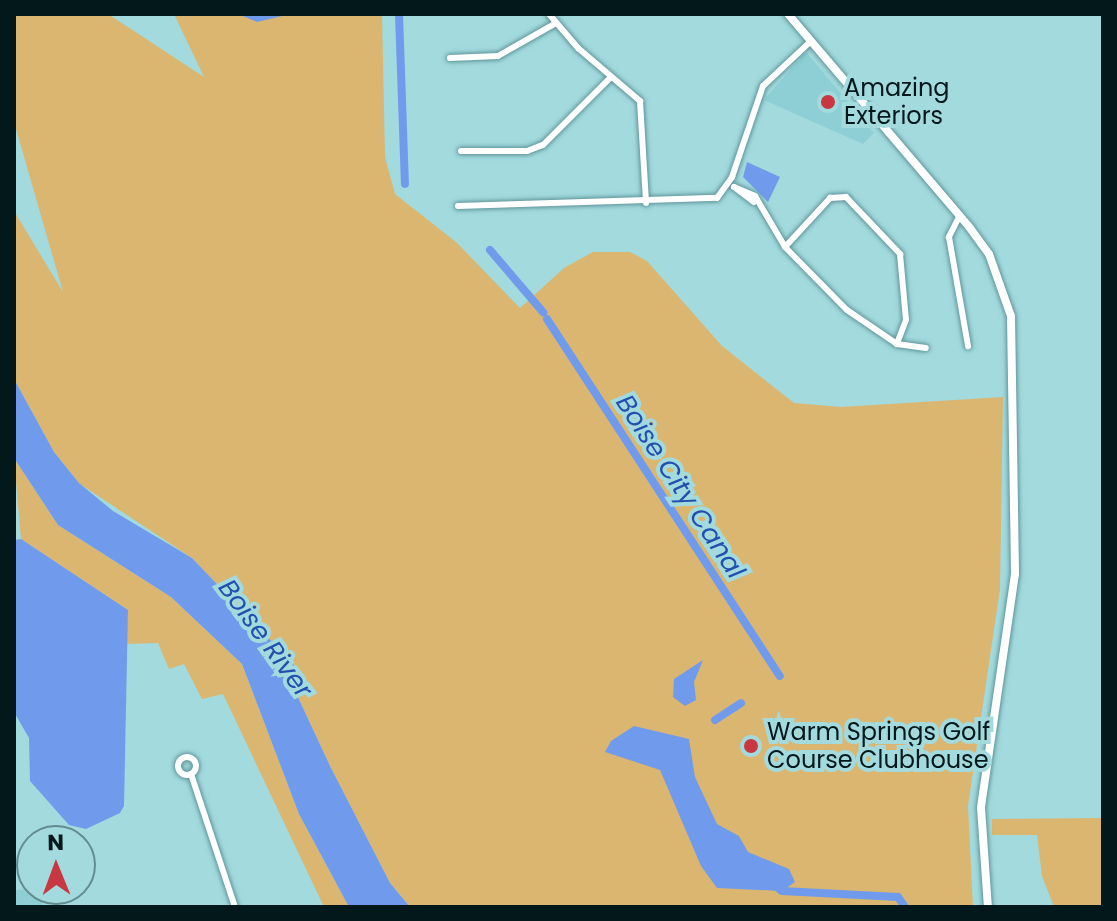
<!DOCTYPE html>
<style>
body{margin:0}
#map{position:relative;width:1117px;height:921px;overflow:hidden;background:#a2dade;font-family:Poppins,sans-serif}
div>[style]{position:absolute}
.built>*{inset:0;background:#8dcfd5}
.green>*{inset:0;background:#dab670}
.water>*{inset:0;background:#709bec}
.canal>*{height:8px;margin:-4px;padding:0 4px;transform-origin:4px;border-radius:4px;background:#709bec}
.roads{filter:drop-shadow(0 0 2px #60969a) drop-shadow(0 0 2px #60969a)}
.street>*{height:6px;margin:-3px;padding:0 3px;transform-origin:3px;border-radius:3px;background:#fff}
.street>.ring{margin:-3px;padding:0;box-sizing:content-box;background:none;border:6px solid #fff;border-radius:50%}
.secondary>*{height:8px;margin:-4px;padding:0 4px;transform-origin:4px;border-radius:4px;background:#fff}
.dots>*{width:22px;height:22px;translate:-50% -50%;box-sizing:border-box;border:4px solid #a2dade;border-radius:50%}
span{translate:-50% -50%;white-space:nowrap;text-align:center;line-height:1.15;-webkit-text-stroke:8px #a2dade;paint-order:stroke}
.poi-label{font-size:24px;color:#03181a}
.left{translate:0 -50%;text-align:left}
.water-label{font-size:26px;color:#2350af;font-style:italic}
.frame{position:absolute;inset:0;border:16px solid #03181a;pointer-events:none}
.north{position:absolute;left:16px;top:825px;width:80px;height:80px;box-sizing:border-box;background:#a2dade;border:2px solid #628c90;border-radius:50%;rotate:359deg;font-size:22px;font-weight:700;line-height:32px;text-align:center;color:#03181a}
.north::after{content:'';display:block;margin:auto;width:28px;height:36px;background:#c83840;clip-path:polygon(50% 0,100% 100%,50% 72%,0 100%)}
</style>
<div id="map">
<div class="built">
<div style="clip-path:polygon(806px 52px,874px 133px,863px 144px,764px 100px)"></div>
<div style="clip-path:polygon(40px 889px,43px 907px,14px 907px,14px 890px)"></div>
</div>
<div class="green">
<div style="clip-path:polygon(14px 14px,108px 14px,204px 77px,174px 14px,382px 14px,385px 157px,395px 194px,456px 242px,520px 308px,564px 268px,593px 252px,630px 252px,647px 261px,722px 346px,794px 403px,841px 407px,1003px 397px,1000px 589px,968px 806px,973px 907px,410px 907px,390px 883px,330px 766px,296px 693px,298px 669px,192px 558px,80px 484px,54px 452px,14px 379px,14px 211px,63px 292px,14px 122px)"></div>
<div style="clip-path:polygon(14px 458px,58px 525px,171px 597px,242px 664px,299px 814px,349px 907px,324px 907px,223px 694px,202px 699px,184px 664px,169px 669px,158px 643px,125px 644px,128px 610px,21px 539px)"></div>
<div style="clip-path:polygon(1103px 818px,1103px 907px,1054px 907px,1042px 876px,1037px 835px,992px 835px,992px 819px)"></div>
</div>
<div class="water">
<div style="clip-path:polygon(238px 14px,291px 14px,257px 22px)"></div>
<div style="clip-path:polygon(747px 162px,780px 177px,768px 202px,743px 177px)"></div>
<div style="clip-path:polygon(14px 379px,54px 452px,79px 483px,113px 511px,192px 558px,298px 669px,296px 693px,330px 766px,390px 883px,410px 907px,349px 907px,299px 814px,242px 664px,171px 597px,58px 525px,14px 458px)"></div>
<div style="clip-path:polygon(21px 539px,128px 610px,124px 806px,120px 813px,86px 829px,69px 825px,30px 781px,29px 738px,14px 712px,14px 540px)"></div>
<div style="clip-path:polygon(703px 660px,694px 682px,696px 700px,685px 706px,673px 697px,674px 679px)"></div>
<div style="clip-path:polygon(634px 726px,689px 739px,695px 777px,717px 824px,739px 836px,748px 852px,789px 869px,795px 882px,782px 891px,717px 888px,701px 866px,660px 770px,605px 752px,611px 741px)"></div>
</div>
<div class="canal">
<div style="left:399px;top:14px;width:170px;rotate:88deg"></div>
<div style="left:490px;top:250px;width:82px;rotate:49.5deg"></div>
<div style="left:547px;top:319px;width:426px;rotate:56.9deg"></div>
<div style="left:715px;top:720px;width:31px;rotate:-33deg"></div>
<div style="left:773px;top:884px;width:11px;rotate:38deg"></div>
<div style="left:782px;top:891px;width:116px;rotate:3deg"></div>
<div style="left:898px;top:897px;width:12px;rotate:55deg"></div>
</div>
<div class="roads">
<div class="street">
<div style="left:549px;top:14px;width:45px;rotate:49.5deg"></div>
<div style="left:578px;top:48px;width:82px;rotate:40.5deg"></div>
<div style="left:640px;top:101px;width:102px;rotate:86.6deg"></div>
<div style="left:450px;top:58px;width:48px;rotate:-2.4deg"></div>
<div style="left:498px;top:56px;width:67px;rotate:-29.6deg"></div>
<div style="left:461px;top:151px;width:66px"></div>
<div style="left:527px;top:151px;width:17px;rotate:-21deg"></div>
<div style="left:543px;top:145px;width:96px;rotate:-45deg"></div>
<div style="left:754px;top:202px;width:25px;rotate:-143deg"></div>
<div style="left:734px;top:187px;width:23px;rotate:23deg"></div>
<div style="left:755px;top:196px;width:59px;rotate:59.5deg"></div>
<div style="left:785px;top:247px;width:88px;rotate:45.5deg"></div>
<div style="left:847px;top:310px;width:60px;rotate:34.2deg"></div>
<div style="left:897px;top:344px;width:29px;rotate:8deg"></div>
<div style="left:458px;top:206px;width:259px;rotate:-1.8deg"></div>
<div style="left:717px;top:198px;width:26px;rotate:-54deg"></div>
<div style="left:732px;top:177px;width:96px;rotate:-71.2deg"></div>
<div style="left:763px;top:86px;width:66px;rotate:-43.2deg"></div>
<div style="left:960px;top:215px;width:25px;rotate:117deg"></div>
<div style="left:949px;top:237px;width:111px;rotate:80.1deg"></div>
<div style="left:785px;top:247px;width:67px;rotate:-47.4deg"></div>
<div style="left:830px;top:198px;width:16px;rotate:-4deg"></div>
<div style="left:846px;top:197px;width:79px;rotate:46.5deg"></div>
<div style="left:900px;top:254px;width:66px;rotate:84.8deg"></div>
<div style="left:906px;top:320px;width:26px;rotate:111deg"></div>
<div class="ring" style="left:178px;top:757px;width:12px;height:12px"></div>
<div style="left:191px;top:774px;width:140px;rotate:71.7deg"></div>
</div>
<div class="secondary">
<div style="left:788px;top:14px;width:281px;rotate:49.6deg"></div>
<div style="left:970px;top:228px;width:32px;rotate:54deg"></div>
<div style="left:989px;top:254px;width:66px;rotate:70.5deg"></div>
<div style="left:1011px;top:316px;width:258px;rotate:89.1deg"></div>
<div style="left:1015px;top:574px;width:236px;rotate:98.3deg"></div>
<div style="left:981px;top:808px;width:99px;rotate:86deg"></div>
</div>
</div>
<div class="dots">
<div style="left:828px;top:102px;background:#c83840"></div>
<div style="left:751px;top:746px;background:#c83840"></div>
</div>
<div class="poi-label">
<span class="left" style="left:844px;top:102px">Amazing<br>Exteriors</span>
<span class="left" style="left:767px;top:746px">Warm Springs Golf<br>Course Clubhouse</span>
</div>
<div class="water-label">
<span style="left:680px;top:487px;rotate:57deg">Boise City Canal</span>
<span style="left:265px;top:639px;rotate:54deg">Boise River</span>
</div>
<div class="frame"></div>
<div class="north">N</div>
</div>
